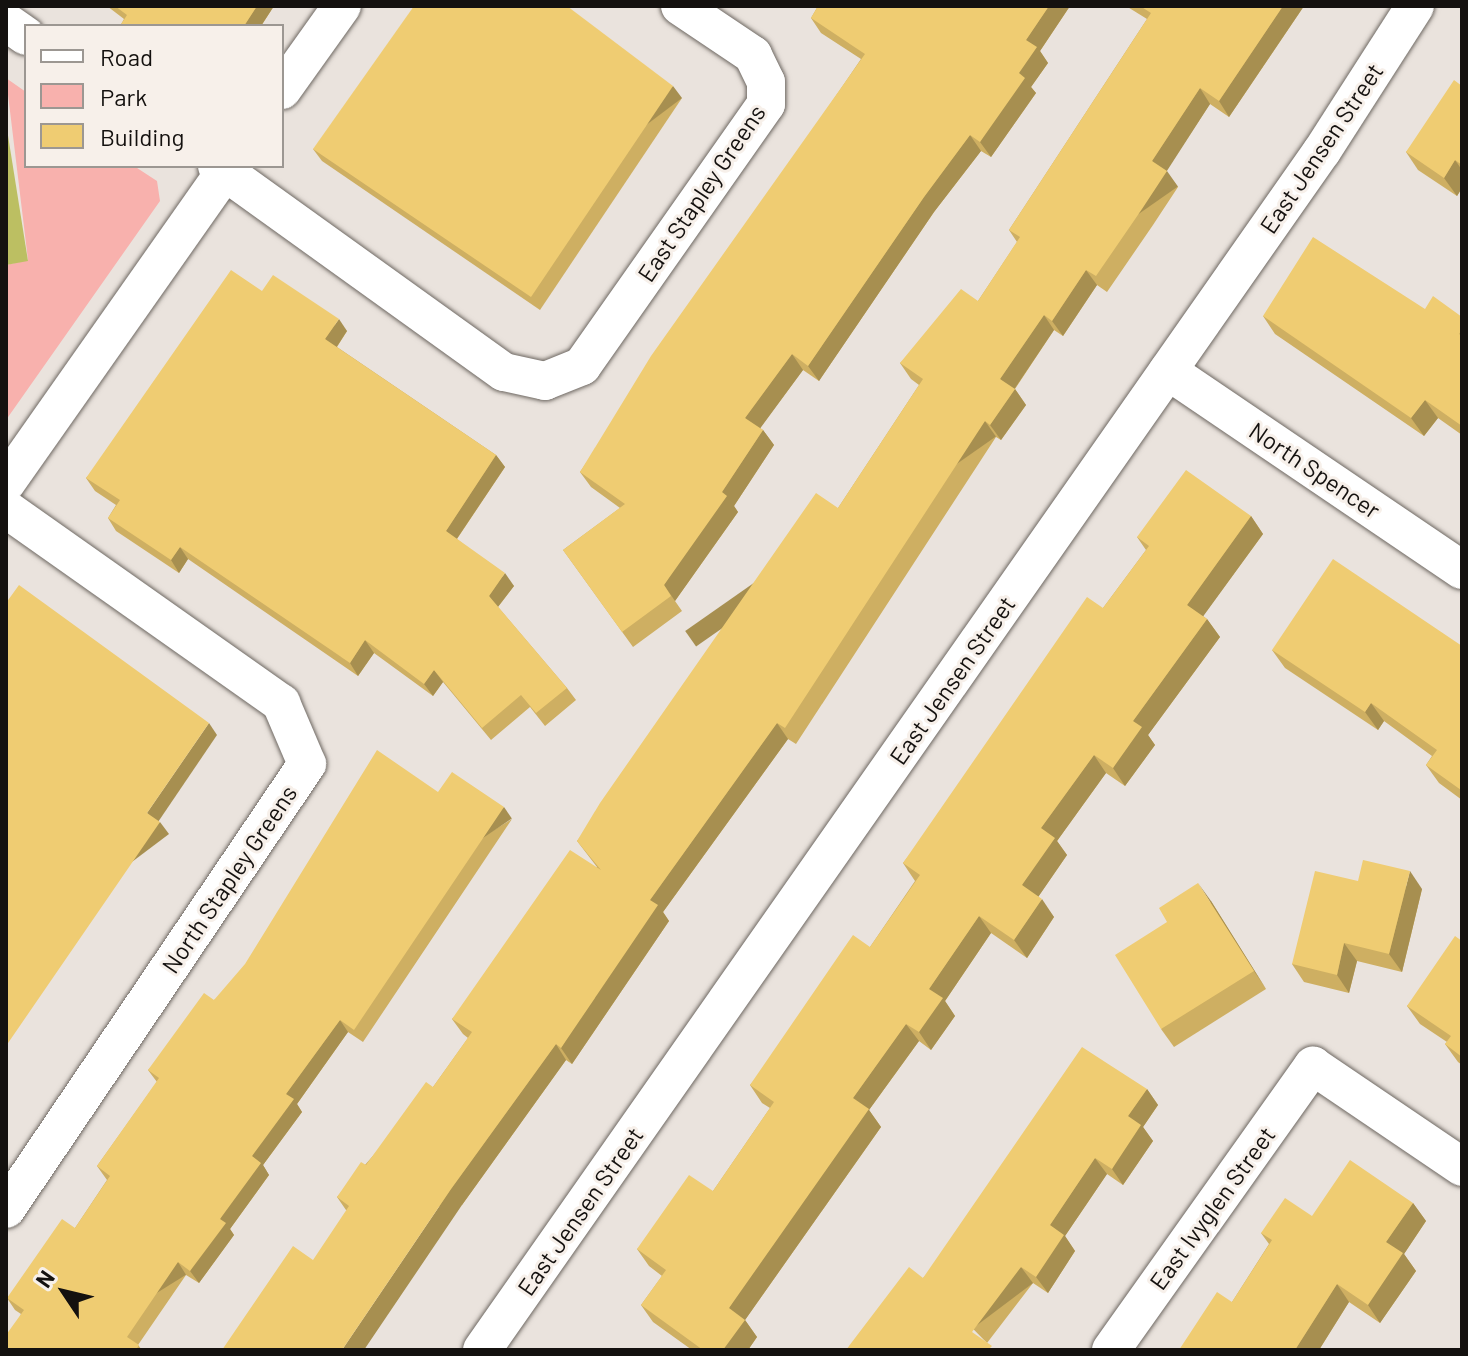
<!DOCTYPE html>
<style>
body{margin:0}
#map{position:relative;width:1468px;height:1356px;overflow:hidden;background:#eae3dd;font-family:Barlow,sans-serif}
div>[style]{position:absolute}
.green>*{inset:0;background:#f8b1ad}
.water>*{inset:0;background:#bcbf62}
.roads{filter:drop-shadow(0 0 2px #6e6862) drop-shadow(0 0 2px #6e6862)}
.minor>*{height:38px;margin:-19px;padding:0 19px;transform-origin:19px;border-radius:19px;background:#fff}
.wall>*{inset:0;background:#ceaf62}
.shaded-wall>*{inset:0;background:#a78f50;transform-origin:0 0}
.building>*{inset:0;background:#efcc72}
span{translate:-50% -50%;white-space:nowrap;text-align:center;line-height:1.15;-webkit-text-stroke:6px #f7f0ea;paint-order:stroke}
.street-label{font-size:24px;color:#14110f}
.frame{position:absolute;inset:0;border:8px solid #14110f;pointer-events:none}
.legend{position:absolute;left:24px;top:24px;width:260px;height:144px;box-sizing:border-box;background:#f7f0ea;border:2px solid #9c9792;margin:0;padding:10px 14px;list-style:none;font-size:24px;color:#14110f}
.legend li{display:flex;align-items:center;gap:16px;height:40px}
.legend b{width:40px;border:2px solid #9c9792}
.north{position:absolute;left:24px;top:1252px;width:80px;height:80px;-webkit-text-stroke:6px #f7f0ea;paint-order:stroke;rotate:305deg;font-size:22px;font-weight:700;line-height:32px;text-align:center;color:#14110f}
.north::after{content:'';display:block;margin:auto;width:28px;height:36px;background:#14110f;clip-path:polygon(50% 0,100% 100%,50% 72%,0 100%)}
</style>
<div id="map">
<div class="green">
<div style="clip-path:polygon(6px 78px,26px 92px,26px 166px,134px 166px,157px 181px,160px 201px,6px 420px,6px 265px,28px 260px)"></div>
</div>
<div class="water">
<div style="clip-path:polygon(6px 123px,28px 261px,6px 265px)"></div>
</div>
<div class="roads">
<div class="minor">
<div style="left:6px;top:22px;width:24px;rotate:35deg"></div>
<div style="left:282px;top:90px;width:103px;rotate:-54.5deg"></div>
<div style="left:217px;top:166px;width:353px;rotate:35.7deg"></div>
<div style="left:504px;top:372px;width:42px;rotate:12.4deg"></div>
<div style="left:545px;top:381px;width:40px;rotate:-22deg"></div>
<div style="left:582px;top:366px;width:320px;rotate:-54.9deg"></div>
<div style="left:766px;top:104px;width:22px;rotate:-90deg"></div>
<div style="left:766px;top:82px;width:30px;rotate:-116deg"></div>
<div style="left:753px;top:55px;width:88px;rotate:-146.1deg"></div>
<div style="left:1168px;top:371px;width:355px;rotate:34.1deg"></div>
<div style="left:6px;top:483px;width:388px;rotate:-54.9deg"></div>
<div style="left:6px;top:509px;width:337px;rotate:35.2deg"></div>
<div style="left:281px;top:703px;width:66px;rotate:66.9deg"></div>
<div style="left:307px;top:764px;width:537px;rotate:124.07deg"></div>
<div style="left:482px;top:1350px;width:1464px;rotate:-54.99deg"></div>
<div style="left:1322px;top:151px;width:172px;rotate:-57.3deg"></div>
<div style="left:1111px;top:1350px;width:349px;rotate:-54.6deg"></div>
<div style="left:1313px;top:1066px;width:180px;rotate:34.1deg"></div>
</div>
</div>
<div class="wall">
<div style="clip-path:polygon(107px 6px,274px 6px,261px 26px,120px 26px,124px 19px)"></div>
<div style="clip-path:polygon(818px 6px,1070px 6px,1040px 51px,1048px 63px,1031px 87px,1036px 93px,991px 157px,981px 151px,934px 212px,819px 381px,803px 370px,760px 428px,763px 430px,774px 445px,734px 506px,738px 512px,675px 601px,682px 611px,633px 647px,563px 550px,620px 508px,591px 487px,580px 472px,861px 59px,821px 33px,811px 18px)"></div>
<div style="clip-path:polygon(1126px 6px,1304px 6px,1229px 117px,1210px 104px,1166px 171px,1178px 187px,1153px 225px,1107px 292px,1097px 285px,1063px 336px,1054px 330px,1015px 389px,1026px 405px,1001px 440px,996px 437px,796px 744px,788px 739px,663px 912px,669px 921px,572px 1064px,566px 1060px,462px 1205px,346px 1210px,337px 1197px,433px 1087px,468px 1038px,463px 1034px,452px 1019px,597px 867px,577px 841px,838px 508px,919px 385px,911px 379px,900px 363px,978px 301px,1017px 242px,1009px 230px,1147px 19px)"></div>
<div style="clip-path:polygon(1462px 86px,1462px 188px,1457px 196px,1418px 170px,1406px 152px)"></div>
<div style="clip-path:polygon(682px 98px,540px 310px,322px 161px,313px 149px)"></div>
<div style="clip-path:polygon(262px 291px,347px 331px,337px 347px,496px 455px,505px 467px,457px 539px,514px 586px,498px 607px,567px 688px,576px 700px,545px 726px,530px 707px,491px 740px,443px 682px,433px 696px,374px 653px,358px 676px,188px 559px,179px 573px,116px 531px,108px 518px,116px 505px,95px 491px,86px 478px)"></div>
<div style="clip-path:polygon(1425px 309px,1462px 317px,1462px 435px,1438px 418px,1424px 436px,1275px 334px,1263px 316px)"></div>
<div style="clip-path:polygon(1251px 516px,1263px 534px,1203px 616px,1207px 619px,1220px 637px,1148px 735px,1155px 745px,1125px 786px,1106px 773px,1057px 841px,1067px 855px,1038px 897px,1054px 917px,1027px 958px,991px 933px,945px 1001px,955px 1016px,931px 1050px,919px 1041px,869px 1110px,881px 1127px,745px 1320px,757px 1337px,748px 1350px,692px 1350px,653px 1322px,641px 1305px,662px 1276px,649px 1266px,637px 1249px,713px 1191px,770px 1108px,762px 1103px,750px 1085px,870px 947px,915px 881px,903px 863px,1103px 608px,1146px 550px,1137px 537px)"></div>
<div style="clip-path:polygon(1462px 646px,1462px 800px,1439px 783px,1426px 765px,1432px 756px,1384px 721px,1378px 730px,1285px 668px,1272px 650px)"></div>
<div style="clip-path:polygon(512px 819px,363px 1042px,348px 1032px,297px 1104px,302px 1112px,263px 1165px,269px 1175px,230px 1229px,234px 1235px,199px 1283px,186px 1275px,138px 1345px,142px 1350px,6px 1350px,21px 1314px,15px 1310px,7px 1298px,75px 1228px,107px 1180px,97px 1166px,157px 1082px,148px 1070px,214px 1000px)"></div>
<div style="clip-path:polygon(1358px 881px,1422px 889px,1402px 972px,1357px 961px,1349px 993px,1304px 982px,1292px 964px)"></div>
<div style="clip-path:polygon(1211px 901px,1266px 989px,1174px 1047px,1161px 1029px)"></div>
<div style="clip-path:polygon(1462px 941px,1462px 1065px,1458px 1062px,1445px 1044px,1447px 1042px,1420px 1024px,1407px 1006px)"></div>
<div style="clip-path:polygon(1147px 1089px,1158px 1105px,1143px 1127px,1153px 1141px,1123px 1185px,1107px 1174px,1065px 1236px,1075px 1251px,1048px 1293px,1033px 1283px,987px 1343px,923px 1278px)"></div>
<div style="clip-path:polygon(1413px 1203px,1426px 1221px,1404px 1254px,1416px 1271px,1380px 1323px,1349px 1302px,1319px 1350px,1179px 1350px,1232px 1302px,1269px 1244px,1261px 1233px,1312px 1216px)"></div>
</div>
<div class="shaded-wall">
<div style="clip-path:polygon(257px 6px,274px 6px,261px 26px,244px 26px)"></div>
<div style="clip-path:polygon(1049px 6px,1070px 6px,1040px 51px,1048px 63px,1031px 87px,1036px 93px,991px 157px,980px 142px,1019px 73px,1026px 40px)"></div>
<div style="clip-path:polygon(1283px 6px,1304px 6px,1229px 117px,1219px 101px)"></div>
<div style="left:673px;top:86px;width:15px;height:254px;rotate:53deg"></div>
<div style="clip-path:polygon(1200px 88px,1210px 104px,1163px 177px,1152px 161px)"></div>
<div style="clip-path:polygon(970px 135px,981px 151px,934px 212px,819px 381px,808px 366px,924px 197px)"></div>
<div style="clip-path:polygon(1455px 160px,1462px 170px,1462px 188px,1457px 196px,1444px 178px)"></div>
<div style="left:1167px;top:171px;width:19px;height:127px;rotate:55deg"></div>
<div style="clip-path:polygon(1086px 270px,1097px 285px,1063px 336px,1052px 321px)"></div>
<div style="clip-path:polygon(1044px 315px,1054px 330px,1011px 394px,1000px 379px)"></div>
<div style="clip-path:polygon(339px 319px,347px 331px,334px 351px,325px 339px)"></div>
<div style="clip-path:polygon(792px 354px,803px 370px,756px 434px,745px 418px)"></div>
<div style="clip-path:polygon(1015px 389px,1026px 405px,1001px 440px,990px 425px)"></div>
<div style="clip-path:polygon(1425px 400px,1438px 418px,1424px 436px,1411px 418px)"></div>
<div style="left:985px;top:421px;width:19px;height:366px;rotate:55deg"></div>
<div style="clip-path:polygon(763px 430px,774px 445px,734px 506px,738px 512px,675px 601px,664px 585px,722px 492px)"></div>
<div style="clip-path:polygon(496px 455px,505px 467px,454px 543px,446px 531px)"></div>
<div style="clip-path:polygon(1251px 516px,1263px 534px,1199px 622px,1187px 605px)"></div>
<div style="clip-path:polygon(180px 547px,188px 559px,179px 573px,171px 560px)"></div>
<div style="clip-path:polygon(505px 573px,514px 586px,497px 608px,489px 596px)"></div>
<div style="clip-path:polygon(1207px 619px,1220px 637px,1148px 735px,1155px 745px,1125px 786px,1113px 768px,1133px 721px)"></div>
<div style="clip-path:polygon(365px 640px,374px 653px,358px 676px,350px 663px)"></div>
<div style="clip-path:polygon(434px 670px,443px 682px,433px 696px,424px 684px)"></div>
<div style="clip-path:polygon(1371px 703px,1384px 721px,1378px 730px,1365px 712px)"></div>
<div style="clip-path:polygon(209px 723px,217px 735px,156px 825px,147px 813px)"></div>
<div style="clip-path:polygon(777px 723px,788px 739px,663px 912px,669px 921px,572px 1064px,561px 1048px,650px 900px)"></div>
<div style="clip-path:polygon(1094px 755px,1106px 773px,1057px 841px,1067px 855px,1034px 903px,1022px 885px,1041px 828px)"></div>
<div style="left:504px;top:807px;width:14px;height:269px;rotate:56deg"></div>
<div style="left:160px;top:822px;width:15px;height:272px;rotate:53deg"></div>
<div style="clip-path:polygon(1410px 871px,1422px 889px,1402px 972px,1389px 954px)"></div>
<div style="clip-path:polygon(1198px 883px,1211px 901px,1266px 989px,1254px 971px)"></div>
<div style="clip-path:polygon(1042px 899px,1054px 917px,1027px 958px,1014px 940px)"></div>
<div style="clip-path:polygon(979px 916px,991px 933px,945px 1001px,955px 1016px,931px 1050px,919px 1032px,929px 989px)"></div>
<div style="clip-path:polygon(1344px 943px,1357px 961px,1349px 993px,1337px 975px)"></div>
<div style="clip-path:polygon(340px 1020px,348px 1032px,297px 1104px,302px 1112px,263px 1165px,269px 1175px,230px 1229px,234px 1235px,199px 1283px,190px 1271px,220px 1219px,252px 1156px,286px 1094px)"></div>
<div style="clip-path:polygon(906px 1024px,919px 1041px,869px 1110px,881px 1127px,745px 1320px,757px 1337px,748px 1350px,723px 1350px,729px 1308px,853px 1098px)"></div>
<div style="clip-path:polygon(556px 1044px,566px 1060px,462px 1205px,364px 1350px,342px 1350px,451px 1189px)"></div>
<div style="clip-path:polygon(1147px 1089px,1158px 1105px,1143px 1127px,1153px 1141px,1123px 1185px,1112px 1169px,1128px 1116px)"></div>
<div style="clip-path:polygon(1095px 1158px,1107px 1174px,1065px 1236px,1075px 1251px,1048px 1293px,1036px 1277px,1050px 1225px)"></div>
<div style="clip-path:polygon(1413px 1203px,1426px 1221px,1404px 1254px,1416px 1271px,1380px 1323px,1368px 1305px,1386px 1242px)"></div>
<div style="left:178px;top:1262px;width:15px;height:91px;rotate:58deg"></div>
<div style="left:1021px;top:1267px;width:20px;height:81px;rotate:53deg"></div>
<div style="clip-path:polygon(1337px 1284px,1349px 1302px,1319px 1350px,1295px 1350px)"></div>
</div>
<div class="building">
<div style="clip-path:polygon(115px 6px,257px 6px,244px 26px,120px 26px,127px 15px)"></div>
<div style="clip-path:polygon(414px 6px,567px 6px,673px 86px,531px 297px,313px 149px)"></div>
<div style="clip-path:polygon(818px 6px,1049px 6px,1026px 40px,1037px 47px,1019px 73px,1025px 78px,980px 142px,970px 135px,924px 197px,808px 366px,792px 354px,745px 418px,763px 430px,722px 492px,727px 496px,664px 585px,671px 596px,622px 632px,563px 550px,625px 504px,580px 472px,651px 356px,865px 54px,811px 18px)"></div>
<div style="clip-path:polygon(1140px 6px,1283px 6px,1219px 101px,1200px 88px,1152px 161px,1167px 171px,1142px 209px,1096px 276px,1086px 270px,1052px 321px,1044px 315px,1000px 379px,1015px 389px,990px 425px,985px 421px,785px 728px,777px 723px,650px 900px,658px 905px,561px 1048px,556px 1044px,451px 1189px,342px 1350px,222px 1350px,293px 1246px,313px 1260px,349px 1206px,337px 1197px,361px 1162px,366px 1165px,426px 1082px,433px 1087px,472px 1032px,452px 1019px,570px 850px,601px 870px,577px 841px,600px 803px,816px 493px,838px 508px,923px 379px,900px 363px,961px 289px,978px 301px,1020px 237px,1009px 230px,1151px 13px)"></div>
<div style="clip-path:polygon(1454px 80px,1462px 86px,1462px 165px,1455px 160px,1444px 178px,1406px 152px)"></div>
<div style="clip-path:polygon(1313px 237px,1425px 309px,1433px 296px,1462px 317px,1462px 330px,1459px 334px,1462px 336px,1462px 426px,1425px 400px,1411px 418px,1263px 316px)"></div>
<div style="clip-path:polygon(231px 270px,262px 291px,273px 275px,339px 319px,325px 339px,496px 455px,446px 531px,505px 573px,489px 596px,567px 688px,536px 713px,521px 695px,482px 728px,434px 670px,424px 684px,365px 640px,350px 663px,180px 547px,171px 560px,108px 518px,120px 500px,86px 478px)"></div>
<div style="clip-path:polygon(1186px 470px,1251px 516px,1187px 605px,1207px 619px,1133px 721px,1142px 727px,1113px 768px,1094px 755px,1041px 828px,1055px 838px,1022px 885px,1042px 899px,1014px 940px,979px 916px,929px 989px,943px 998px,919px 1032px,906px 1024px,853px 1098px,869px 1109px,729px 1308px,745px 1320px,723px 1350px,703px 1350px,641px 1305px,666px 1270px,637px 1249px,689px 1175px,713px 1191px,774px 1102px,750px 1085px,853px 935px,870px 947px,920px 875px,903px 863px,1087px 597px,1103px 608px,1149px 546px,1137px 537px)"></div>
<div style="clip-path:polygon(1333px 559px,1462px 646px,1462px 789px,1461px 790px,1426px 765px,1437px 750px,1371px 703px,1365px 712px,1272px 650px)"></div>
<div style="clip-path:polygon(19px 585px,209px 723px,147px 813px,160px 822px,6px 1046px,6px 603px)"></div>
<div style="clip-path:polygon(377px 750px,438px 792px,452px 772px,504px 807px,354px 1030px,340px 1020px,286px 1094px,294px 1099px,252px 1156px,261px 1163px,220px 1219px,226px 1223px,190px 1271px,178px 1262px,127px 1337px,139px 1345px,136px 1350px,6px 1350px,6px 1335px,24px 1310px,7px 1298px,62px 1219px,75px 1228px,110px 1176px,97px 1166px,159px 1078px,148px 1070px,204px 993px,214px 1000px,245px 964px)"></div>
<div style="clip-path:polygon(1363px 860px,1410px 871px,1389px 954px,1344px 943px,1337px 975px,1292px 964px,1315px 871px,1358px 881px)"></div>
<div style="clip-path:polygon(1198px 883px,1254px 971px,1161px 1029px,1115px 955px,1167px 922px,1159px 908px)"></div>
<div style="clip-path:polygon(1455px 936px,1462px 941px,1462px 1057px,1445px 1044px,1451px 1036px,1407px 1006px)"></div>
<div style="clip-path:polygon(1082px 1047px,1147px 1089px,1128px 1116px,1141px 1125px,1112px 1169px,1095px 1158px,1050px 1225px,1064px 1235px,1036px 1277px,1021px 1267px,972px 1332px,992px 1346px,988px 1350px,846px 1350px,909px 1267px,923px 1278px)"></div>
<div style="clip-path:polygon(1350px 1160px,1413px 1203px,1386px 1242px,1403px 1253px,1368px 1305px,1337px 1284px,1295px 1350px,1179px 1350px,1217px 1292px,1232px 1302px,1272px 1240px,1261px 1233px,1285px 1198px,1312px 1216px)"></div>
</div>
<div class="street-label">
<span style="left:1321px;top:148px;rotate:-56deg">East Jensen Street</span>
<span style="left:701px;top:193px;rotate:-56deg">East Stapley Greens</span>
<span style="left:1315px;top:470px;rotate:34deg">North Spencer</span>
<span style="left:952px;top:680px;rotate:-55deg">East Jensen Street</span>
<span style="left:229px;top:879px;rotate:-56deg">North Stapley Greens</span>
<span style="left:1212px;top:1208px;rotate:-54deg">East Ivyglen Street</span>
<span style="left:580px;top:1211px;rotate:-55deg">East Jensen Street</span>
</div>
<div class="frame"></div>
<ul class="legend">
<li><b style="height:10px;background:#fff"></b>Road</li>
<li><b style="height:22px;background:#f8b1ad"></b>Park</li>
<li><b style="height:22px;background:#efcc72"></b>Building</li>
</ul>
<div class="north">N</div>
</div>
